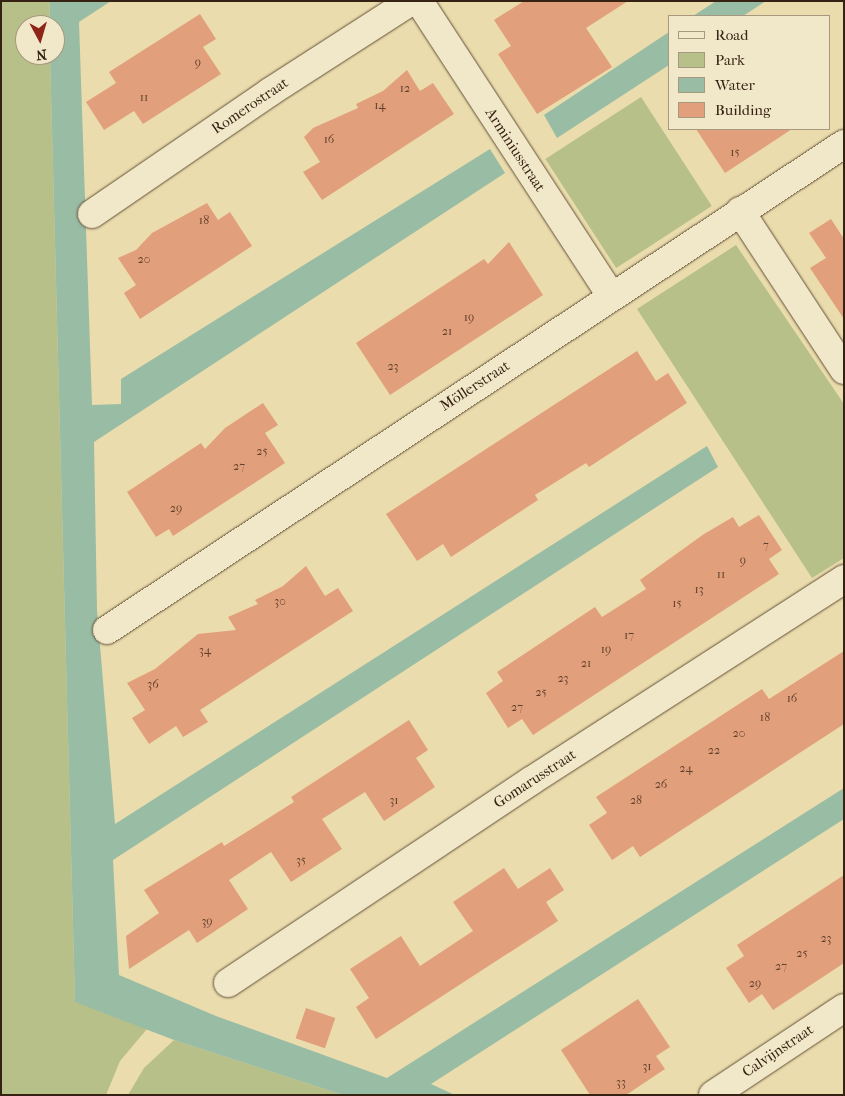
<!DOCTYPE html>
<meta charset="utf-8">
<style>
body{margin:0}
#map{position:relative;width:845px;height:1096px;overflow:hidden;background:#eadcac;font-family:"IM FELL French Canon",serif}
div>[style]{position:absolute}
.green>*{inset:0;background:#b7c089;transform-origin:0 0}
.water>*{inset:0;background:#99bca4}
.building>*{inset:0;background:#e29f7c;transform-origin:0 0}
.roads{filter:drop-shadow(0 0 1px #635039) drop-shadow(0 0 1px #635039)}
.street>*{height:28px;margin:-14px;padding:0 14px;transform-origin:14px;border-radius:14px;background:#f1e8c9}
span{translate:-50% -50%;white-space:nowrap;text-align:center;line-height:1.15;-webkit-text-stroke:4px #f1e8c9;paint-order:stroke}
.number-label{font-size:12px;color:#61412d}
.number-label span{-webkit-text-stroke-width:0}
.street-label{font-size:15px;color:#362213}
.frame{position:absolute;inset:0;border:2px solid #362213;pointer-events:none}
.legend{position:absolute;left:668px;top:15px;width:162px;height:115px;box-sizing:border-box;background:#f1e8c9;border:1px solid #a69980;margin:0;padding:6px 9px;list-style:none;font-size:15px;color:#362213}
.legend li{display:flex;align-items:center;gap:10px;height:25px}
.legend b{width:25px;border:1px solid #a69980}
.north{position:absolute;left:15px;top:15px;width:50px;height:50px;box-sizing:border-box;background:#f1e8c9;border:1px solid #a69980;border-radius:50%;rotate:174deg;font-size:14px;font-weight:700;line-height:20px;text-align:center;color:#362213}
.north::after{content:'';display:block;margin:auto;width:18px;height:22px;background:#8f2418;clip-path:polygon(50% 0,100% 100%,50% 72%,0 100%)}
</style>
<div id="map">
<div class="green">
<div style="clip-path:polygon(1px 1px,50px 1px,49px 25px,25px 25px,25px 55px,50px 55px,75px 1001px,147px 1029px,120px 1061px,106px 1095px,1px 1095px)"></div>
<div style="left:641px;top:97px;width:130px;height:114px;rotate:57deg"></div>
<div style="clip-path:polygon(736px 245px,844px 404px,844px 558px,812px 578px,637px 309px)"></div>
<div style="clip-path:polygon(174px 1040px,343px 1095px,128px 1095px,144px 1068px)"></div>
</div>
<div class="water">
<div style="clip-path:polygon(50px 1px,111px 1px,79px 22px,92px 405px,121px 404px,121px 379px,490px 149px,505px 173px,94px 442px,97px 610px,115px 824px,707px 446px,718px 467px,113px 860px,119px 975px,216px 1016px,387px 1078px,844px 788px,844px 819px,431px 1084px,455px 1095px,343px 1095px,174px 1040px,75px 1002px,50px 55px,55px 55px,55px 25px,49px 25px)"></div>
<div style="clip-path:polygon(716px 1px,766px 1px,743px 16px,693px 16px)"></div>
<div style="clip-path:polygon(669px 32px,669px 65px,557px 138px,544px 115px)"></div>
</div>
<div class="building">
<div style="clip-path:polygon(524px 1px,628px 1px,586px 28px,612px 67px,537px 114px,498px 54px,511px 46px,494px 20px)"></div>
<div style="clip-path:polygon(200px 14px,216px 39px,203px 47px,221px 74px,143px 124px,134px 111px,104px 130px,86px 102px,116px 83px,109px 72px)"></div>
<div style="clip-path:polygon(407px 70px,420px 91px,433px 83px,454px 114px,322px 200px,303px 172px,320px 162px,304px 137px,313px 128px,358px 108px,356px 104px,383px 91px)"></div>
<div style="clip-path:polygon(696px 129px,792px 129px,725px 173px)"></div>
<div style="clip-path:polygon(207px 203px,218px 220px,230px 212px,252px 246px,140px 319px,124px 293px,136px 285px,118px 258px,136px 250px,152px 233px)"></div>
<div style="clip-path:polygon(831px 219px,844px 239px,844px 319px,810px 268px,826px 258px,809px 233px)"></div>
<div style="clip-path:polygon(509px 242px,543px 295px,390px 395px,356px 343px,484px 259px,488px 264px)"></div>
<div style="clip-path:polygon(637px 351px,656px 381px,668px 373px,687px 403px,589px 467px,586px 463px,535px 495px,538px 500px,451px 557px,443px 544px,417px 561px,386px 514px)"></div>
<div style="clip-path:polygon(263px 403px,278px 425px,265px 433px,285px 463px,173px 536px,169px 529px,156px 537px,127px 492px,201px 443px,205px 449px,225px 428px)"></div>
<div style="clip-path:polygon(759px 515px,782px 550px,769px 559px,779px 574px,533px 735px,522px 719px,508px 728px,486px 693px,503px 681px,497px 672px,595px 607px,602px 617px,646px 589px,640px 580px,704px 534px,733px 517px,739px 527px)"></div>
<div style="clip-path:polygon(306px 566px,325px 596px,338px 588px,353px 611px,200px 710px,208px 722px,183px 737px,176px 726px,149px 744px,132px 718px,145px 710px,127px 683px,155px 669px,198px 634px,236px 630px,228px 617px,258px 604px,255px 600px,283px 586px)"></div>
<div style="clip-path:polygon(844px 651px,844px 724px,640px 857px,633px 846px,612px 860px,589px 825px,607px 813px,596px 797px,762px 689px,769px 699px)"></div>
<div style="clip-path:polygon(409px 720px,428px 750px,416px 758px,435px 787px,384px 821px,365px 792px,322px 819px,342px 849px,291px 882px,271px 852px,229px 880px,248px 909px,197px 943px,189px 930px,129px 969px,126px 936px,159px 913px,144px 890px,222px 842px,224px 846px,294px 802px,291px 797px)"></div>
<div style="clip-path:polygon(504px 868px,518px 889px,550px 868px,564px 890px,546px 902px,558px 921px,376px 1039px,356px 1007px,369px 998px,350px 969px,401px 936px,420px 966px,473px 931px,453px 902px)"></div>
<div style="clip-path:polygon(844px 875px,844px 963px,773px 1010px,762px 994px,749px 1003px,726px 968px,744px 956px,737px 945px)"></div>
<div style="clip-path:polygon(638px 999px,670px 1047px,656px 1056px,665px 1069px,626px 1095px,590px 1095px,561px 1050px)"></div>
<div style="left:306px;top:1008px;width:31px;height:32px;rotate:19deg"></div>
</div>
<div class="roads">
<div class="street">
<div style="left:419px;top:1px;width:353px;rotate:56.9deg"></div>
<div style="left:740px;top:211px;width:190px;rotate:56.8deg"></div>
<div style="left:92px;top:214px;width:216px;rotate:-34.4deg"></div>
<div style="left:270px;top:92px;width:168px;rotate:-32.8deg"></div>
<div style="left:107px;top:630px;width:883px;rotate:-33.4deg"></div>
<div style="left:228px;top:983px;width:364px;rotate:-33.7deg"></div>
<div style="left:531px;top:781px;width:373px;rotate:-32.8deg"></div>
<div style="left:713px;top:1095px;width:157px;rotate:-33.6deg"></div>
</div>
</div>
<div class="number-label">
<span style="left:198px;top:63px">9</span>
<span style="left:405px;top:89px">12</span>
<span style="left:144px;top:98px">11</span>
<span style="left:380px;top:106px">14</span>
<span style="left:329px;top:140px">16</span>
<span style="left:735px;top:153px">15</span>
<span style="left:204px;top:221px">18</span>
<span style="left:144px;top:260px">20</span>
<span style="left:469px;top:318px">19</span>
<span style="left:447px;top:332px">21</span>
<span style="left:393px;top:367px">23</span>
<span style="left:262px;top:452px">25</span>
<span style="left:239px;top:467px">27</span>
<span style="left:176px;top:509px">29</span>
<span style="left:766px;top:546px">7</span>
<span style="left:743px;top:561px">9</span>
<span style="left:721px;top:575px">11</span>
<span style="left:699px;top:590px">13</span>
<span style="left:280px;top:602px">30</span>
<span style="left:677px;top:604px">15</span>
<span style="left:629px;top:636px">17</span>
<span style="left:606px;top:650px">19</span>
<span style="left:205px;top:651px">34</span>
<span style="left:586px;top:664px">21</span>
<span style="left:563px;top:679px">23</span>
<span style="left:153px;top:685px">36</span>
<span style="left:541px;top:693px">25</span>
<span style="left:792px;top:699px">16</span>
<span style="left:517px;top:708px">27</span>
<span style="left:765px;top:718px">18</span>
<span style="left:739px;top:734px">20</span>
<span style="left:714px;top:751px">22</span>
<span style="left:686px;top:769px">24</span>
<span style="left:661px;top:785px">26</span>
<span style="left:394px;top:801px">31</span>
<span style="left:636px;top:801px">28</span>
<span style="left:301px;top:861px">35</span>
<span style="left:207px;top:922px">39</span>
<span style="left:826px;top:939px">23</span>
<span style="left:802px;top:954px">25</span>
<span style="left:781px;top:967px">27</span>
<span style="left:755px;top:984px">29</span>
<span style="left:647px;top:1067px">31</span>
<span style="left:621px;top:1083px">33</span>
</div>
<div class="street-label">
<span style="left:250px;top:106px;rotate:-34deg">Romerostraat</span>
<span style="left:515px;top:150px;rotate:57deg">Arminiusstraat</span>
<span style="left:475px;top:386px;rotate:-33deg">Möllerstraat</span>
<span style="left:535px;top:779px;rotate:-33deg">Gomarusstraat</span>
<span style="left:778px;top:1051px;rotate:-34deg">Calvijnstraat</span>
</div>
<div class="frame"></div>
<ul class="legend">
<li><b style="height:6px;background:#f1e8c9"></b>Road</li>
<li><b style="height:14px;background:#b7c089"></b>Park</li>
<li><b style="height:14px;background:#99bca4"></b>Water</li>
<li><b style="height:14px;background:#e29f7c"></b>Building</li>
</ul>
<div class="north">N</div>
</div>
